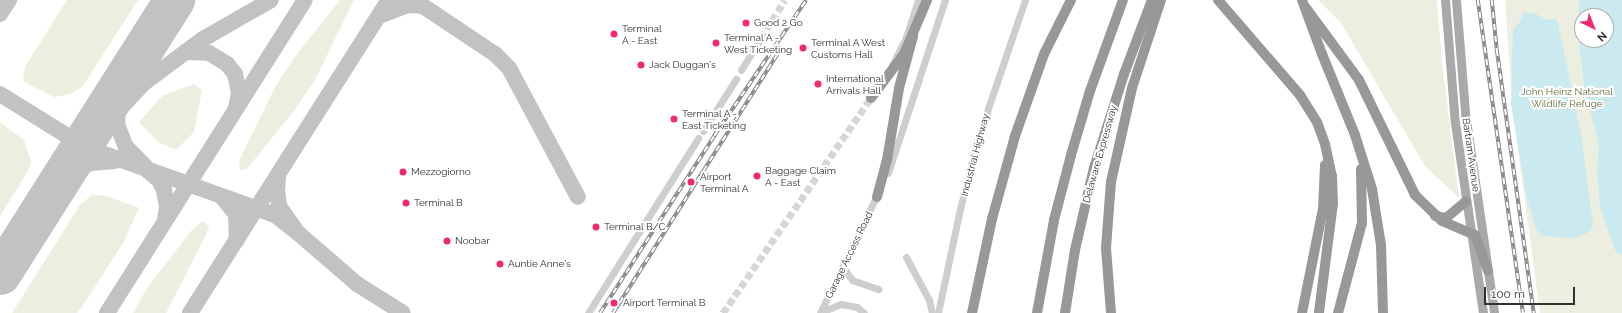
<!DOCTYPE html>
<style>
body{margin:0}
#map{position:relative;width:1622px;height:313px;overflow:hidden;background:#fff;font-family:Raleway,sans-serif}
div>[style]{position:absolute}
.green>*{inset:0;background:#ecefdf}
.water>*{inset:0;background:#caeaef}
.taxiway>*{height:16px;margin:-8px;padding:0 8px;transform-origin:8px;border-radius:8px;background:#c2c2c2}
.runway>*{height:41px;margin:-20.5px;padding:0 20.5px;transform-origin:20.5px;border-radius:20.5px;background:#c2c2c2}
.minor-tunnel>*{height:7px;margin-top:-3.5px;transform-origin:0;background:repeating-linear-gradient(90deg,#d6d6d6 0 7px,transparent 0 10.5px)}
.minor>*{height:7px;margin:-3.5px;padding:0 3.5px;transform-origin:3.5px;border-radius:3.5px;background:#cecece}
.major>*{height:9px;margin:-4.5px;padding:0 4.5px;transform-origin:4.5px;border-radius:4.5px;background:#a9a9a9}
.highway>*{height:10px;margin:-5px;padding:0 5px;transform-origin:5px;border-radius:5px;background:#989898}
.rail>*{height:3.5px;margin-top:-1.75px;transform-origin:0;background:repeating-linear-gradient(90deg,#fff 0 6px,#868686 0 12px);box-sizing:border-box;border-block:1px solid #868686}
.highway-bridge>*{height:10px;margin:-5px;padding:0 5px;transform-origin:5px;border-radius:5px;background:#989898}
.dots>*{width:11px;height:11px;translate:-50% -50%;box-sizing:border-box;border:2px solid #fff;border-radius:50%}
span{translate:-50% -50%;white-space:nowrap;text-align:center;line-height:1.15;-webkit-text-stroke:4px #fff;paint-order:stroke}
.poi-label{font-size:10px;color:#313131}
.left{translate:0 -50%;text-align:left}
.park-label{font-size:10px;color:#62713b}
.street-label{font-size:10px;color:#313131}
.north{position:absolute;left:1574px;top:8px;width:40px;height:40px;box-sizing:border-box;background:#fff;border:1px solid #adadad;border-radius:50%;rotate:137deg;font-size:11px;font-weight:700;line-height:16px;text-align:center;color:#313131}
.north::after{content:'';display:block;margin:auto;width:14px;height:18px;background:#f22a6b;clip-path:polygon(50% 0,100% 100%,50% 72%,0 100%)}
.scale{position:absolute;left:1484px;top:287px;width:91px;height:18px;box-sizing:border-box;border:2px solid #313131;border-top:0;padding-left:5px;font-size:12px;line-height:14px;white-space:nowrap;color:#313131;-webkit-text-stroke:3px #fff;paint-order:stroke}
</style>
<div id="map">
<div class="green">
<div style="clip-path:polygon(67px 0,138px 0,83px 86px,71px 94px,54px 97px,24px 82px,23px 73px,26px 65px)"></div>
<div style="clip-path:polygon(340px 0,354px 0,314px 82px,293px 112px,247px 169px,240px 170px,239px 161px,275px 87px,294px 58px)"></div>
<div style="clip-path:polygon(1318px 0,1437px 0,1442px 62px,1459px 198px,1425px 166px,1341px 23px)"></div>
<div style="clip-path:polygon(evenodd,1505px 0,1622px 0,1622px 313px,1540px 313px,1513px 113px,1505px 0,1582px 16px,1606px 16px,1606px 40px,1582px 40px,1582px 16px)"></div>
<div style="clip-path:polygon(194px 84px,202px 90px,194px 132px,176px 150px,158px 142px,139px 122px,162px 96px)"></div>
<div style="clip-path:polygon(0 122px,24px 140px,31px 162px,28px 171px,0 216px)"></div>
<div style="clip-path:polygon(92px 195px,104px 195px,139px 208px,123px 243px,86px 301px,77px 313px,12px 313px,80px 205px)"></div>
<div style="clip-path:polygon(203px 221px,209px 227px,207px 233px,166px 313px,133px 313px,147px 288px,191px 231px)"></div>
</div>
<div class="water">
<div style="clip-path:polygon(evenodd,1579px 0,1622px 0,1622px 255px,1617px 253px,1614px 248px,1600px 207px,1597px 171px,1599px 143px,1585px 93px,1579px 41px,1579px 0,1582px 16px,1606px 16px,1606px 40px,1582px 40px,1582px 16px)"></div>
<div style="clip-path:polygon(1524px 12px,1535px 13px,1545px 20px,1556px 18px,1558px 24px,1581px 134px,1593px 224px,1591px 230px,1585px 234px,1573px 238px,1542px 236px,1536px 229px,1527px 200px,1511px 104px,1513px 29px,1520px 22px)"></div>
</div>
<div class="taxiway">
<div style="left:414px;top:0;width:97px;rotate:33.7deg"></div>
<div style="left:495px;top:54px;width:20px;rotate:45deg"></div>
<div style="left:509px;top:68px;width:146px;rotate:61.9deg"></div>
<div style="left:0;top:14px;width:17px;rotate:-57deg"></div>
<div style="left:379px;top:16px;width:30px;rotate:-21deg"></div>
<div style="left:407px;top:5px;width:16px;rotate:4deg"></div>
<div style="left:185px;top:52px;width:24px;rotate:2deg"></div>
<div style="left:209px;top:53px;width:21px;rotate:31deg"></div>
<div style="left:227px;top:64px;width:13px;rotate:51deg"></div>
<div style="left:235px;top:74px;width:19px;rotate:78deg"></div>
<div style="left:239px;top:93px;width:15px;rotate:101deg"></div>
<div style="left:129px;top:71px;width:32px;rotate:110deg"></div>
<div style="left:118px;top:101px;width:23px;rotate:92deg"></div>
<div style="left:117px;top:124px;width:25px;rotate:69deg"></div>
<div style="left:126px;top:147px;width:27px;rotate:45deg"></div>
<div style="left:0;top:94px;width:100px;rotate:31.9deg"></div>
<div style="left:85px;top:147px;width:202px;rotate:19.7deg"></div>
<div style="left:275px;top:215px;width:29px;rotate:38deg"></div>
<div style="left:148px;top:171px;width:14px;rotate:39deg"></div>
<div style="left:159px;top:180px;width:11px;rotate:63deg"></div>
<div style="left:164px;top:190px;width:17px;rotate:80deg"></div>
<div style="left:167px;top:207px;width:12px;rotate:99deg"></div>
<div style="left:68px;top:175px;width:26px;rotate:-28deg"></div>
<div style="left:91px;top:163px;width:24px;rotate:-5deg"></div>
<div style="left:278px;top:177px;width:14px;rotate:94deg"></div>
<div style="left:277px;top:191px;width:15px;rotate:82deg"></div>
<div style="left:279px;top:206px;width:33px;rotate:55deg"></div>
<div style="left:298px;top:233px;width:78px;rotate:40.8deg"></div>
<div style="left:357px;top:284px;width:54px;rotate:32.2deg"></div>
<div style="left:52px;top:193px;width:66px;rotate:-53.7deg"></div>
<div style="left:91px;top:140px;width:78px;rotate:-47.1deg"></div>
<div style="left:144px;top:83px;width:74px;rotate:-36.7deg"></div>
<div style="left:203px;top:39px;width:78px;rotate:-29.8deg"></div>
<div style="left:222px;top:197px;width:22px;rotate:51deg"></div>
<div style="left:236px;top:214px;width:26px;rotate:88deg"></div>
<div style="left:107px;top:313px;width:370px;rotate:-57.7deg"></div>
<div style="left:190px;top:313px;width:371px;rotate:-57.6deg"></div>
</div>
<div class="runway">
<div style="left:0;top:274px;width:325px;rotate:-57.6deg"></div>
</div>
<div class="minor-tunnel">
<div style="left:761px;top:38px;width:45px;rotate:-57.7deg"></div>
<div style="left:723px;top:313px;width:261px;rotate:-55.5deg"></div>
</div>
<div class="minor">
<div style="left:892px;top:65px;width:31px;rotate:-63deg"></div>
<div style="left:906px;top:37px;width:39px;rotate:-72deg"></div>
<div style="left:741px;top:70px;width:38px;rotate:-58deg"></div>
<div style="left:703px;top:131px;width:62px;rotate:-57.6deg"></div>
<div style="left:888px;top:173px;width:182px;rotate:-71.8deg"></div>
<div style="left:906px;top:257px;width:49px;rotate:61.9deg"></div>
<div style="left:929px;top:300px;width:13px;rotate:77deg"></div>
<div style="left:843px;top:267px;width:16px;rotate:55deg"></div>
<div style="left:852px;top:280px;width:28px;rotate:19deg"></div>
<div style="left:821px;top:312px;width:22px;rotate:-22deg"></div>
<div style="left:841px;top:304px;width:16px;rotate:11deg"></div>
<div style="left:857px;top:307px;width:9px;rotate:41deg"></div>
<div style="left:588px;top:313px;width:207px;rotate:-57.8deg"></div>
<div style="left:820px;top:313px;width:133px;rotate:-64.2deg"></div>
<div style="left:938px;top:313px;width:106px;rotate:-78.1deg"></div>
<div style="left:960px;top:209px;width:76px;rotate:-75.6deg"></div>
<div style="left:979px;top:135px;width:143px;rotate:-71.2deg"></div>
</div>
<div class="major">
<div style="left:1445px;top:0;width:123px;rotate:85.4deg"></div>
<div style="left:1455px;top:123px;width:192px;rotate:81.6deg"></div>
<div style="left:1456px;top:0;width:113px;rotate:85.4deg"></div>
<div style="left:1465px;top:113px;width:202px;rotate:81.7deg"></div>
</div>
<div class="highway">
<div style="left:1218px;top:0;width:125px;rotate:49.2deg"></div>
<div style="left:1300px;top:95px;width:32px;rotate:58deg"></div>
<div style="left:1317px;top:122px;width:23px;rotate:70deg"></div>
<div style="left:1325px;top:144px;width:33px;rotate:78deg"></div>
<div style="left:1332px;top:176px;width:27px;rotate:88deg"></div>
<div style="left:1333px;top:203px;width:111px;rotate:97.3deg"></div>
<div style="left:1306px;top:8px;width:89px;rotate:53.6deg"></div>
<div style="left:1359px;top:80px;width:128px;rotate:64deg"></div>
<div style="left:1415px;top:195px;width:37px;rotate:44deg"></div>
<div style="left:1442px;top:221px;width:36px;rotate:23deg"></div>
<div style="left:1475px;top:235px;width:38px;rotate:70deg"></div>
<div style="left:1322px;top:54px;width:87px;rotate:67.8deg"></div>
<div style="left:1355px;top:135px;width:57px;rotate:72.5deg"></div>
<div style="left:1372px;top:189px;width:57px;rotate:80.9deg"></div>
<div style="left:1381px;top:245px;width:68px;rotate:88.3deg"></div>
<div style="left:871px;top:98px;width:55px;rotate:-53.1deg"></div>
<div style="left:904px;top:54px;width:59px;rotate:-66.9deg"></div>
<div style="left:877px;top:197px;width:38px;rotate:-75deg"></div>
<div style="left:887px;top:160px;width:73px;rotate:-80.5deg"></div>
<div style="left:899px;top:88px;width:54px;rotate:-74.9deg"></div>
<div style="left:1435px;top:216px;width:11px;rotate:10deg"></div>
<div style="left:1446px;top:218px;width:26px;rotate:-40deg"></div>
<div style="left:972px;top:313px;width:96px;rotate:-78deg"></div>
<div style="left:992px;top:219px;width:86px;rotate:-74.5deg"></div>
<div style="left:1015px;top:136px;width:87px;rotate:-70.5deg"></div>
<div style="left:1044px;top:54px;width:60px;rotate:-63.4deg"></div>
<div style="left:1037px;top:313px;width:95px;rotate:-79.6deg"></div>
<div style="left:1054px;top:220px;width:67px;rotate:-75.3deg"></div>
<div style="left:1071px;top:155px;width:67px;rotate:-73.5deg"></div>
<div style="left:1090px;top:91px;width:97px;rotate:-70.1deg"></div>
<div style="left:1065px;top:313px;width:64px;rotate:-81deg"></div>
<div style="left:1075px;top:250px;width:84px;rotate:-77deg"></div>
<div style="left:1094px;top:168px;width:99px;rotate:-72.3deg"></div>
<div style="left:1124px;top:74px;width:79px;rotate:-69.3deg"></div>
<div style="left:1111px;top:313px;width:65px;rotate:-94.4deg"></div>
<div style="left:1106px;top:248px;width:66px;rotate:-85.7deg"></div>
<div style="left:1111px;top:182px;width:96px;rotate:-77.4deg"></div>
<div style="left:1132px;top:88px;width:93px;rotate:-71.8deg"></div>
<div style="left:1302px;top:313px;width:106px;rotate:-78.6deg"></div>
<div style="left:1323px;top:209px;width:44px;rotate:-87.4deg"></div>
<div style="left:1338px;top:313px;width:93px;rotate:-75.1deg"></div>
<div style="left:1362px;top:223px;width:54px;rotate:-91.1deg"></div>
</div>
<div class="rail">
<div style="left:1478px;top:0;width:316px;rotate:81.8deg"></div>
<div style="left:1492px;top:0;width:50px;rotate:84.3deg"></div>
<div style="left:1497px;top:50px;width:266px;rotate:82deg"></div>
<div style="left:600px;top:313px;width:211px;rotate:-57.2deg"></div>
<div style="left:714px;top:136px;width:164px;rotate:-55.9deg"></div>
<div style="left:613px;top:313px;width:312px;rotate:-57.6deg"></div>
</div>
<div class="highway-bridge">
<div style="left:1302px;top:0;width:58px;rotate:69.7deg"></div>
</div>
<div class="dots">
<div style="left:746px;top:23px;background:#f22a6b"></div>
<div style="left:614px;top:34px;background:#f22a6b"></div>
<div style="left:716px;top:43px;background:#f22a6b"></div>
<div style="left:803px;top:48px;background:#f22a6b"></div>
<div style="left:641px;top:65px;background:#f22a6b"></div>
<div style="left:818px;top:84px;background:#f22a6b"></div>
<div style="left:674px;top:119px;background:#f22a6b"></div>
<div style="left:403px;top:172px;background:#f22a6b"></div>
<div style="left:757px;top:176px;background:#f22a6b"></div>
<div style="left:691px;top:182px;background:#f22a6b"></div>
<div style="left:406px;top:203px;background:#f22a6b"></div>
<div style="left:596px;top:227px;background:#f22a6b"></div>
<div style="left:447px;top:241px;background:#f22a6b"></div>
<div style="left:500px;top:264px;background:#f22a6b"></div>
<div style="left:614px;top:303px;background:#f22a6b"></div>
</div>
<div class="poi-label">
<span class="left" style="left:754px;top:23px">Good 2 Go</span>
<span class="left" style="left:622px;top:34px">Terminal<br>A - East</span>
<span class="left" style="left:724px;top:43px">Terminal A -<br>West Ticketing</span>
<span class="left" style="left:811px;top:48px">Terminal A West<br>Customs Hall</span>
<span class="left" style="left:649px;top:65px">Jack Duggan's</span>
<span class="left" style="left:826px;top:84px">International<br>Arrivals Hall</span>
<span class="left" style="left:682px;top:119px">Terminal A -<br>East Ticketing</span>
<span class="left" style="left:765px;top:176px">Baggage Claim<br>A - East</span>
<span class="left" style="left:411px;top:172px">Mezzogiorno</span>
<span class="left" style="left:700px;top:182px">Airport<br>Terminal A</span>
<span class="left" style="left:414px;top:203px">Terminal B</span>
<span class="left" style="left:604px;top:227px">Terminal B/C</span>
<span class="left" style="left:455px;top:241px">Noobar</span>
<span class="left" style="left:508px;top:264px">Auntie Anne's</span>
<span class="left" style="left:623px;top:303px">Airport Terminal B</span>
</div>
<div class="park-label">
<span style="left:1567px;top:97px">John Heinz National<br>Wildlife Refuge</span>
</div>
<div class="street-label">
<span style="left:1100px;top:154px;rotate:-74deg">Delaware Expressway</span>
<span style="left:975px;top:155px;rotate:-75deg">Industrial Highway</span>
<span style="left:1471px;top:155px;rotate:82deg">Bartram Avenue</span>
<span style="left:849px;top:255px;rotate:-64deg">Garage Access Road</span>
</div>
<div class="north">N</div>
<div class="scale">100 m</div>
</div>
